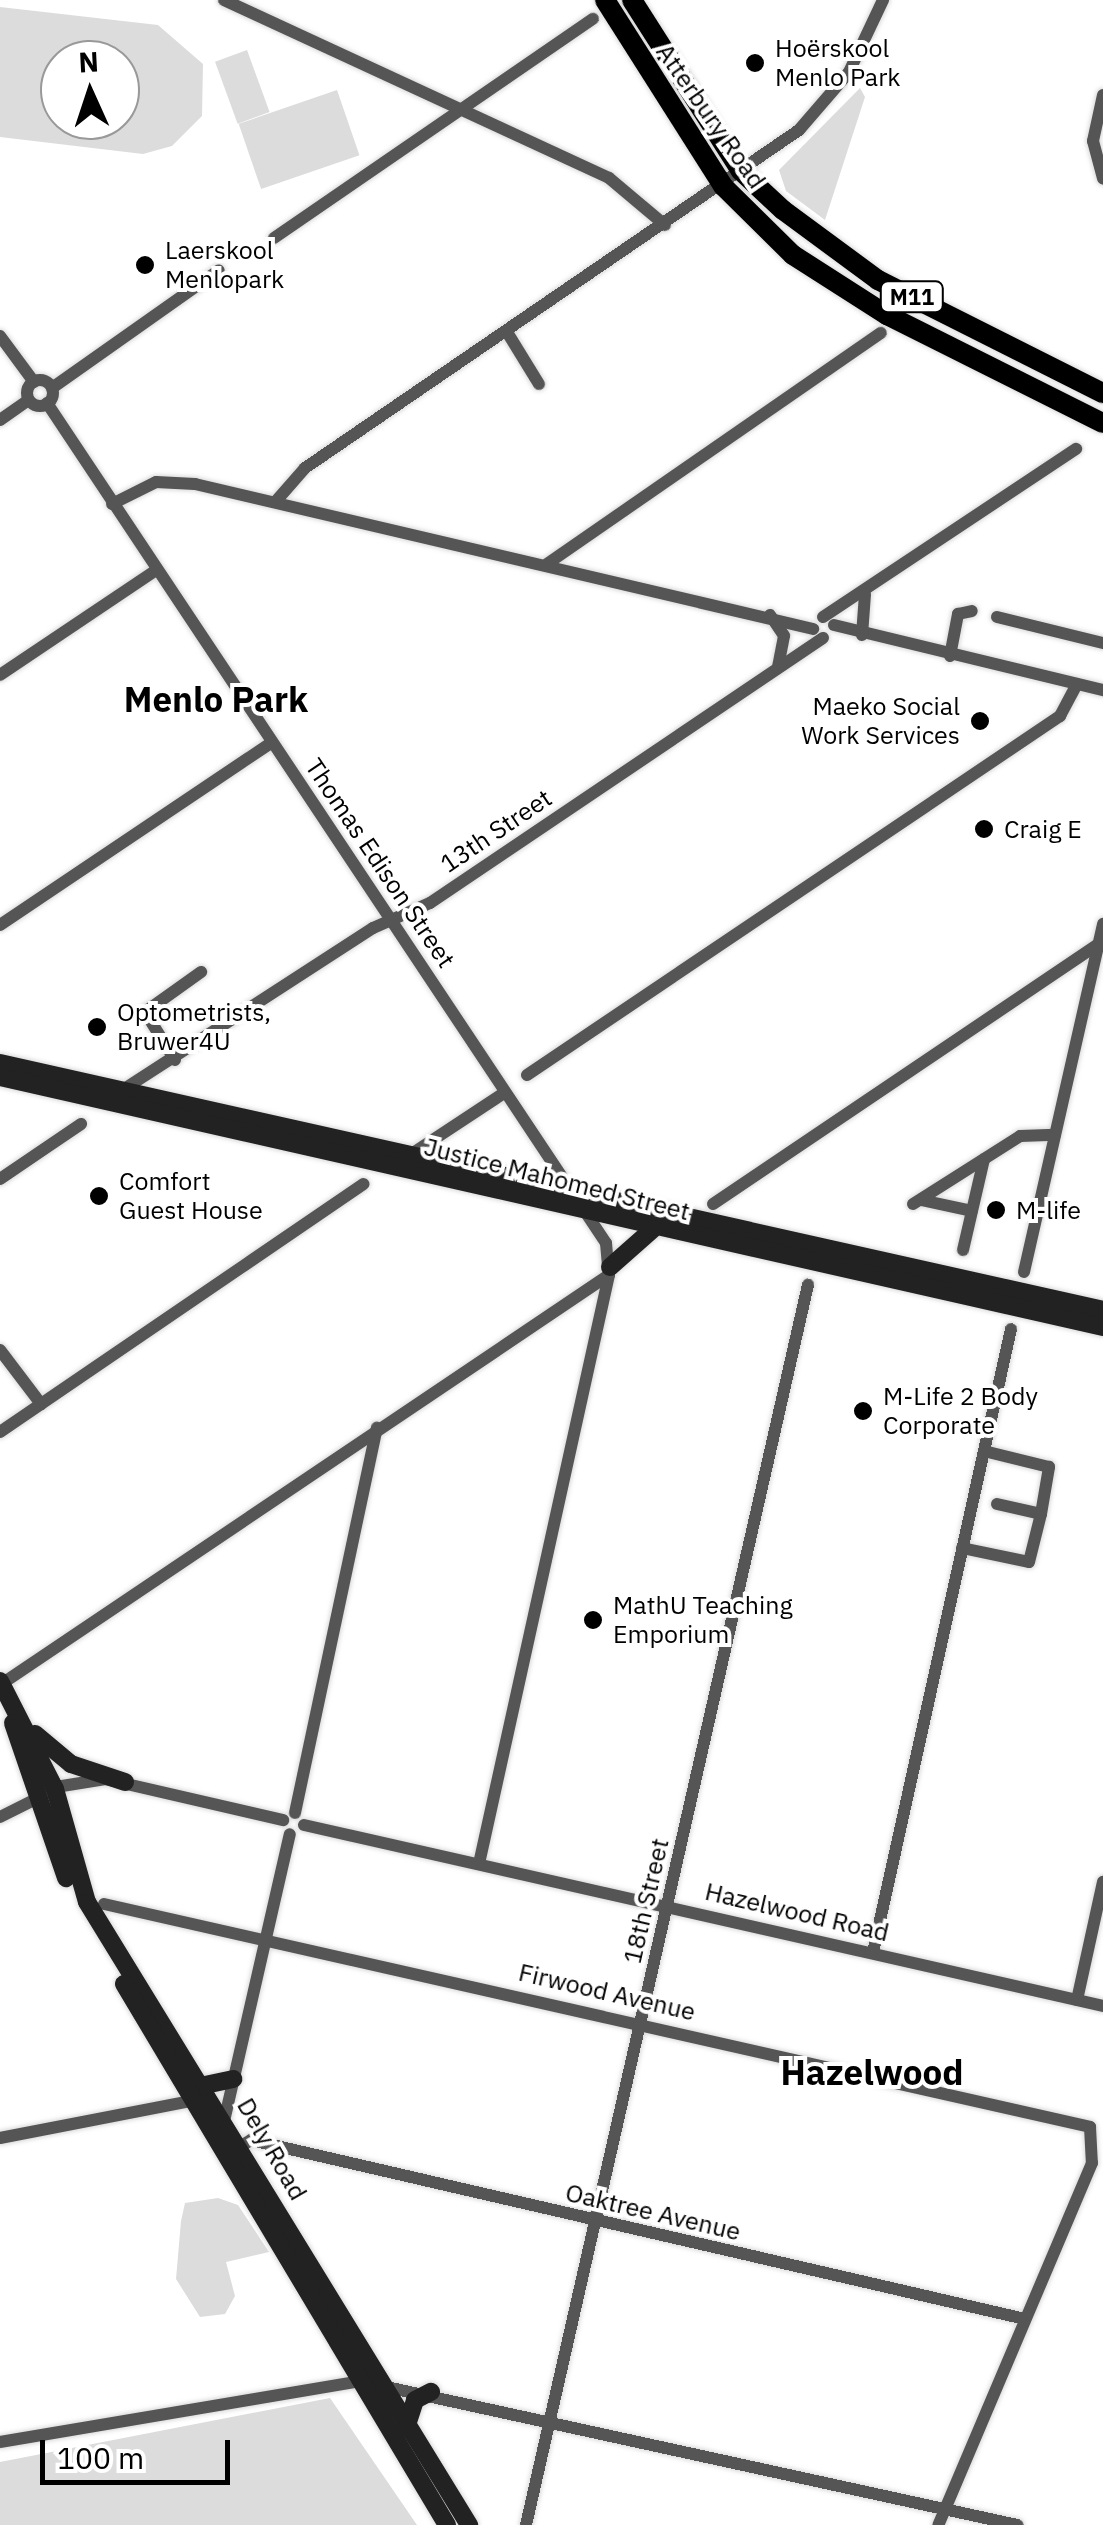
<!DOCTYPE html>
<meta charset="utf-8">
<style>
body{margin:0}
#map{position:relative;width:1103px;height:2525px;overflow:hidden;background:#fff;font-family:"IBM Plex Sans",sans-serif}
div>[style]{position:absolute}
.green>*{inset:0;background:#dcdcdc;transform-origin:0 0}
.roads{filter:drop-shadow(0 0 2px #dbdbdb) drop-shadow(0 0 2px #dbdbdb)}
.street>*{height:12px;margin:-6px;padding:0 6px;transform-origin:6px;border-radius:6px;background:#555}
.street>.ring{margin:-6px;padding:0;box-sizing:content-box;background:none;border:12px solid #555;border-radius:50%}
.secondary>*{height:18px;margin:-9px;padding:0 9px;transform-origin:9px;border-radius:9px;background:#222}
.primary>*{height:20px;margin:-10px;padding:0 10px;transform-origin:10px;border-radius:10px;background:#000}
.dots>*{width:28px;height:28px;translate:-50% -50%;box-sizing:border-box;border:5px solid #fff;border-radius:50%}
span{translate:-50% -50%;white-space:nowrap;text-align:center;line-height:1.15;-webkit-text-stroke:8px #fff;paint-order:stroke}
.shield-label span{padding:2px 8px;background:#fff;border:2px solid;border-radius:8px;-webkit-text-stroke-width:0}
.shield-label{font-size:22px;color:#000;font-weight:700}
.poi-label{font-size:25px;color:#000}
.left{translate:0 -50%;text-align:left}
.right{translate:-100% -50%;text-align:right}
.street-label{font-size:25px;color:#000}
.district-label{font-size:35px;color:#000;font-weight:700}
.north{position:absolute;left:40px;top:40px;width:100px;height:100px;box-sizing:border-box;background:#fff;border:2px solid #999;border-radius:50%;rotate:357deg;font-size:28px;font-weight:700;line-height:40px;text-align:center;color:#000}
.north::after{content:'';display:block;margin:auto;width:35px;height:45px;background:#000;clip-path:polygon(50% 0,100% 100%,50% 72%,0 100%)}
.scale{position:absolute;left:40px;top:2440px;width:190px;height:45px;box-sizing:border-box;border:5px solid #000;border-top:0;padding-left:12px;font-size:30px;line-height:35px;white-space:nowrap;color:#000;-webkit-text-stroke:8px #fff;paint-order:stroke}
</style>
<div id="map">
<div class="green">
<div style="clip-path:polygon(evenodd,0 7px,158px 25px,203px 64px,202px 116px,172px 146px,143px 154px,0 137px,0 7px,60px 60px,120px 60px,120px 120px,60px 120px,60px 60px)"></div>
<div style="left:247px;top:50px;width:66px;height:34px;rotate:70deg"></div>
<div style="clip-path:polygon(860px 88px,865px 97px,825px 220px,786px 191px,779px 170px)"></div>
<div style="left:337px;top:90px;width:69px;height:104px;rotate:71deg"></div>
<div style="clip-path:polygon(218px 2198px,238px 2205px,269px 2252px,226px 2262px,235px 2296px,225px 2314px,200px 2317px,176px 2279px,181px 2221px,185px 2203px)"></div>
<div style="clip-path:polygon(330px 2398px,417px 2525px,0 2525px,0 2462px)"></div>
</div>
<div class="roads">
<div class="street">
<div style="left:224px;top:0;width:424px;rotate:24.8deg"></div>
<div style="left:609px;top:178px;width:73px;rotate:40deg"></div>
<div style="left:1103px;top:95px;width:47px;rotate:102.3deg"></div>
<div style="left:1093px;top:141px;width:39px;rotate:75deg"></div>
<div style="left:274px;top:238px;width:387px;rotate:-34.5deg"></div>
<div style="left:507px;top:332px;width:61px;rotate:58.4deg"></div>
<div style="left:0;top:336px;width:57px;rotate:53.5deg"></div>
<div class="ring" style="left:27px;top:380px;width:14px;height:14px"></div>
<div style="left:52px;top:388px;width:204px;rotate:-35.2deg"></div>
<div style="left:47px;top:403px;width:1009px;rotate:56.36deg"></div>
<div style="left:606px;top:1243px;width:32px;rotate:85deg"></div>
<div style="left:609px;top:1275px;width:603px;rotate:102.45deg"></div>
<div style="left:0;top:420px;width:35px;rotate:-35deg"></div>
<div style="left:277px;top:500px;width:43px;rotate:-48.8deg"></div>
<div style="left:305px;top:468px;width:599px;rotate:-34.38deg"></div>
<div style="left:799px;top:130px;width:77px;rotate:-49.2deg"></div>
<div style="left:849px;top:72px;width:80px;rotate:-64.7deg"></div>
<div style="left:112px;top:504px;width:49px;rotate:-26.6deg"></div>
<div style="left:156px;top:482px;width:39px;rotate:3deg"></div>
<div style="left:195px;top:484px;width:635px;rotate:13.2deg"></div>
<div style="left:547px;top:564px;width:406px;rotate:-34.7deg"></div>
<div style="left:770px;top:615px;width:25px;rotate:56deg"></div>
<div style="left:784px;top:636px;width:32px;rotate:101deg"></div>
<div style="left:823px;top:617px;width:304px;rotate:-33.6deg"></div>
<div style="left:997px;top:617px;width:109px;rotate:13.8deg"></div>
<div style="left:834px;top:625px;width:277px;rotate:13.6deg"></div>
<div style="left:862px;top:635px;width:41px;rotate:-85.8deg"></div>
<div style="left:950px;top:656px;width:43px;rotate:-79.2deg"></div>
<div style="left:958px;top:614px;width:14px;rotate:-12deg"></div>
<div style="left:0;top:675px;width:187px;rotate:-33.9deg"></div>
<div style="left:0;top:925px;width:326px;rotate:-33.9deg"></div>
<div style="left:175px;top:1060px;width:57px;rotate:-122deg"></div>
<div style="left:145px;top:1012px;width:69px;rotate:-35.5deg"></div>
<div style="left:527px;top:1075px;width:643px;rotate:-33.96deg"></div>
<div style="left:1060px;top:716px;width:36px;rotate:-62deg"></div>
<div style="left:121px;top:1091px;width:300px;rotate:-32.9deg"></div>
<div style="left:373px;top:928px;width:62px;rotate:-23.7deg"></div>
<div style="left:430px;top:903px;width:474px;rotate:-34deg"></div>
<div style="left:410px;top:1155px;width:113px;rotate:-33.4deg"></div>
<div style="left:0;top:1179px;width:98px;rotate:-34.2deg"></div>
<div style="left:921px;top:1200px;width:52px;rotate:12.2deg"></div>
<div style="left:713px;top:1204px;width:465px;rotate:-34deg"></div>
<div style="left:913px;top:1204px;width:127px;rotate:-32.4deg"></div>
<div style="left:1020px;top:1136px;width:35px;rotate:-2deg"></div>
<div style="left:963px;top:1250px;width:93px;rotate:-77deg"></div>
<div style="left:1024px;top:1272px;width:357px;rotate:-77.2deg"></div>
<div style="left:0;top:1350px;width:68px;rotate:52.8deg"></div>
<div style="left:0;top:1432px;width:440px;rotate:-34.3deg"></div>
<div style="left:997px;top:1504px;width:45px;rotate:12.8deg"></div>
<div style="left:962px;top:1548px;width:68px;rotate:11.8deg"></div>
<div style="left:1029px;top:1562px;width:49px;rotate:-76deg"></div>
<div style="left:1041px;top:1514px;width:48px;rotate:-80.3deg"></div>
<div style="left:1049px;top:1467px;width:67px;rotate:-166.2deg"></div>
<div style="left:0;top:1685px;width:734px;rotate:-33.95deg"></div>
<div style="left:295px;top:1813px;width:394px;rotate:-78deg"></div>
<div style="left:0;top:1817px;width:69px;rotate:-26.6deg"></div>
<div style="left:62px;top:1786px;width:44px;rotate:-9.2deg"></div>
<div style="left:105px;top:1779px;width:183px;rotate:13deg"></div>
<div style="left:304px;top:1825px;width:819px;rotate:12.76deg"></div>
<div style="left:104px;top:1904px;width:1011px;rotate:12.74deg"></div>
<div style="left:1090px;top:2127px;width:36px;rotate:87deg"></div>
<div style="left:1092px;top:2163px;width:393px;rotate:113deg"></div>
<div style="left:873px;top:1952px;width:638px;rotate:-77.51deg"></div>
<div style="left:1077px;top:2000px;width:121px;rotate:-77.6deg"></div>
<div style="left:225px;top:2117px;width:290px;rotate:-77.1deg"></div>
<div style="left:0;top:2138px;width:199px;rotate:-11deg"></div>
<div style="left:241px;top:2146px;width:12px;rotate:-31deg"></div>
<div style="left:251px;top:2140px;width:794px;rotate:13.02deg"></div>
<div style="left:0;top:2442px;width:364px;rotate:-9.6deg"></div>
<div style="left:359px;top:2381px;width:674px;rotate:12.34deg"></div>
<div style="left:526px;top:2525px;width:1272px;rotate:-77.19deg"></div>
</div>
<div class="secondary">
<div style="left:0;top:1063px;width:1130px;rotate:12.62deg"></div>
<div style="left:0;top:1077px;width:1131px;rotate:12.77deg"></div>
<div style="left:610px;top:1267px;width:57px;rotate:-41.5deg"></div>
<div style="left:0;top:1681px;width:121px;rotate:63deg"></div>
<div style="left:55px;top:1789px;width:117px;rotate:74.2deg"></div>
<div style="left:87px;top:1902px;width:731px;rotate:58.48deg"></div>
<div style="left:13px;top:1723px;width:164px;rotate:71.1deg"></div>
<div style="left:35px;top:1734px;width:47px;rotate:39.8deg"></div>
<div style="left:71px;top:1764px;width:57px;rotate:18.4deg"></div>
<div style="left:124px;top:1984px;width:630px;rotate:59.16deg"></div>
<div style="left:205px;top:2085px;width:29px;rotate:-12deg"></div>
<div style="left:406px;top:2428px;width:29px;rotate:-72deg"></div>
<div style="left:415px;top:2400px;width:18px;rotate:-27deg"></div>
</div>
<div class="primary">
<div style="left:605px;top:0;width:220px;rotate:57.6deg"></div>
<div style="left:723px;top:186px;width:98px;rotate:44.6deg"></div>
<div style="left:793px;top:255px;width:112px;rotate:32.6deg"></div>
<div style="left:887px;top:315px;width:241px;rotate:26.6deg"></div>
<div style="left:632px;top:0;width:203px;rotate:57.5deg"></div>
<div style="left:741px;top:171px;width:57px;rotate:42.9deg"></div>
<div style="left:783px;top:210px;width:118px;rotate:36.4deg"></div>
<div style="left:878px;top:280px;width:252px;rotate:26.7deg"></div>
</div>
</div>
<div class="dots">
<div style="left:755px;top:63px;background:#000"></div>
<div style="left:145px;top:265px;background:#000"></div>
<div style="left:980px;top:721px;background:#000"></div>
<div style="left:984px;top:829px;background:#000"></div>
<div style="left:97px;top:1027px;background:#000"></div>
<div style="left:99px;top:1196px;background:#000"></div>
<div style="left:996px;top:1210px;background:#000"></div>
<div style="left:863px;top:1411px;background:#000"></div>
<div style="left:593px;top:1620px;background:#000"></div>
</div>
<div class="shield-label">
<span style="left:912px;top:297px">M11</span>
</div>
<div class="poi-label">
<span class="left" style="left:775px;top:63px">Hoërskool<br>Menlo Park</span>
<span class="left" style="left:165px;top:265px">Laerskool<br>Menlopark</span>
<span class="right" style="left:960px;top:721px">Maeko Social<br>Work Services</span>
<span class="left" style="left:1004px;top:829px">Craig E</span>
<span class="left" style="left:117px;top:1027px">Optometrists,<br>Bruwer4U</span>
<span class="left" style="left:119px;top:1196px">Comfort<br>Guest House</span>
<span class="left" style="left:1016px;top:1210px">M-life</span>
<span class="left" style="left:883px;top:1411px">M-Life 2 Body<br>Corporate</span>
<span class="left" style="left:613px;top:1620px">MathU Teaching<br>Emporium</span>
</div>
<div class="street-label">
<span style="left:711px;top:116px;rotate:55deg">Atterbury Road</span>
<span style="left:496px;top:831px;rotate:-34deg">13th Street</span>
<span style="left:380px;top:863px;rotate:56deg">Thomas Edison Street</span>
<span style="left:557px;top:1179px;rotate:14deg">Justice Mahomed Street</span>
<span style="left:646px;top:1901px;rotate:-77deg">18th Street</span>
<span style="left:797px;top:1912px;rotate:13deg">Hazelwood Road</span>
<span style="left:607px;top:1992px;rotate:13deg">Firwood Avenue</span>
<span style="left:272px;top:2149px;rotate:60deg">Dely Road</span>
<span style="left:653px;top:2212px;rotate:13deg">Oaktree Avenue</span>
</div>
<div class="district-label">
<span style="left:216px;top:699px">Menlo Park</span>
<span style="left:872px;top:2072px">Hazelwood</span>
</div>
<div class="north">N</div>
<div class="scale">100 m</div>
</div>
